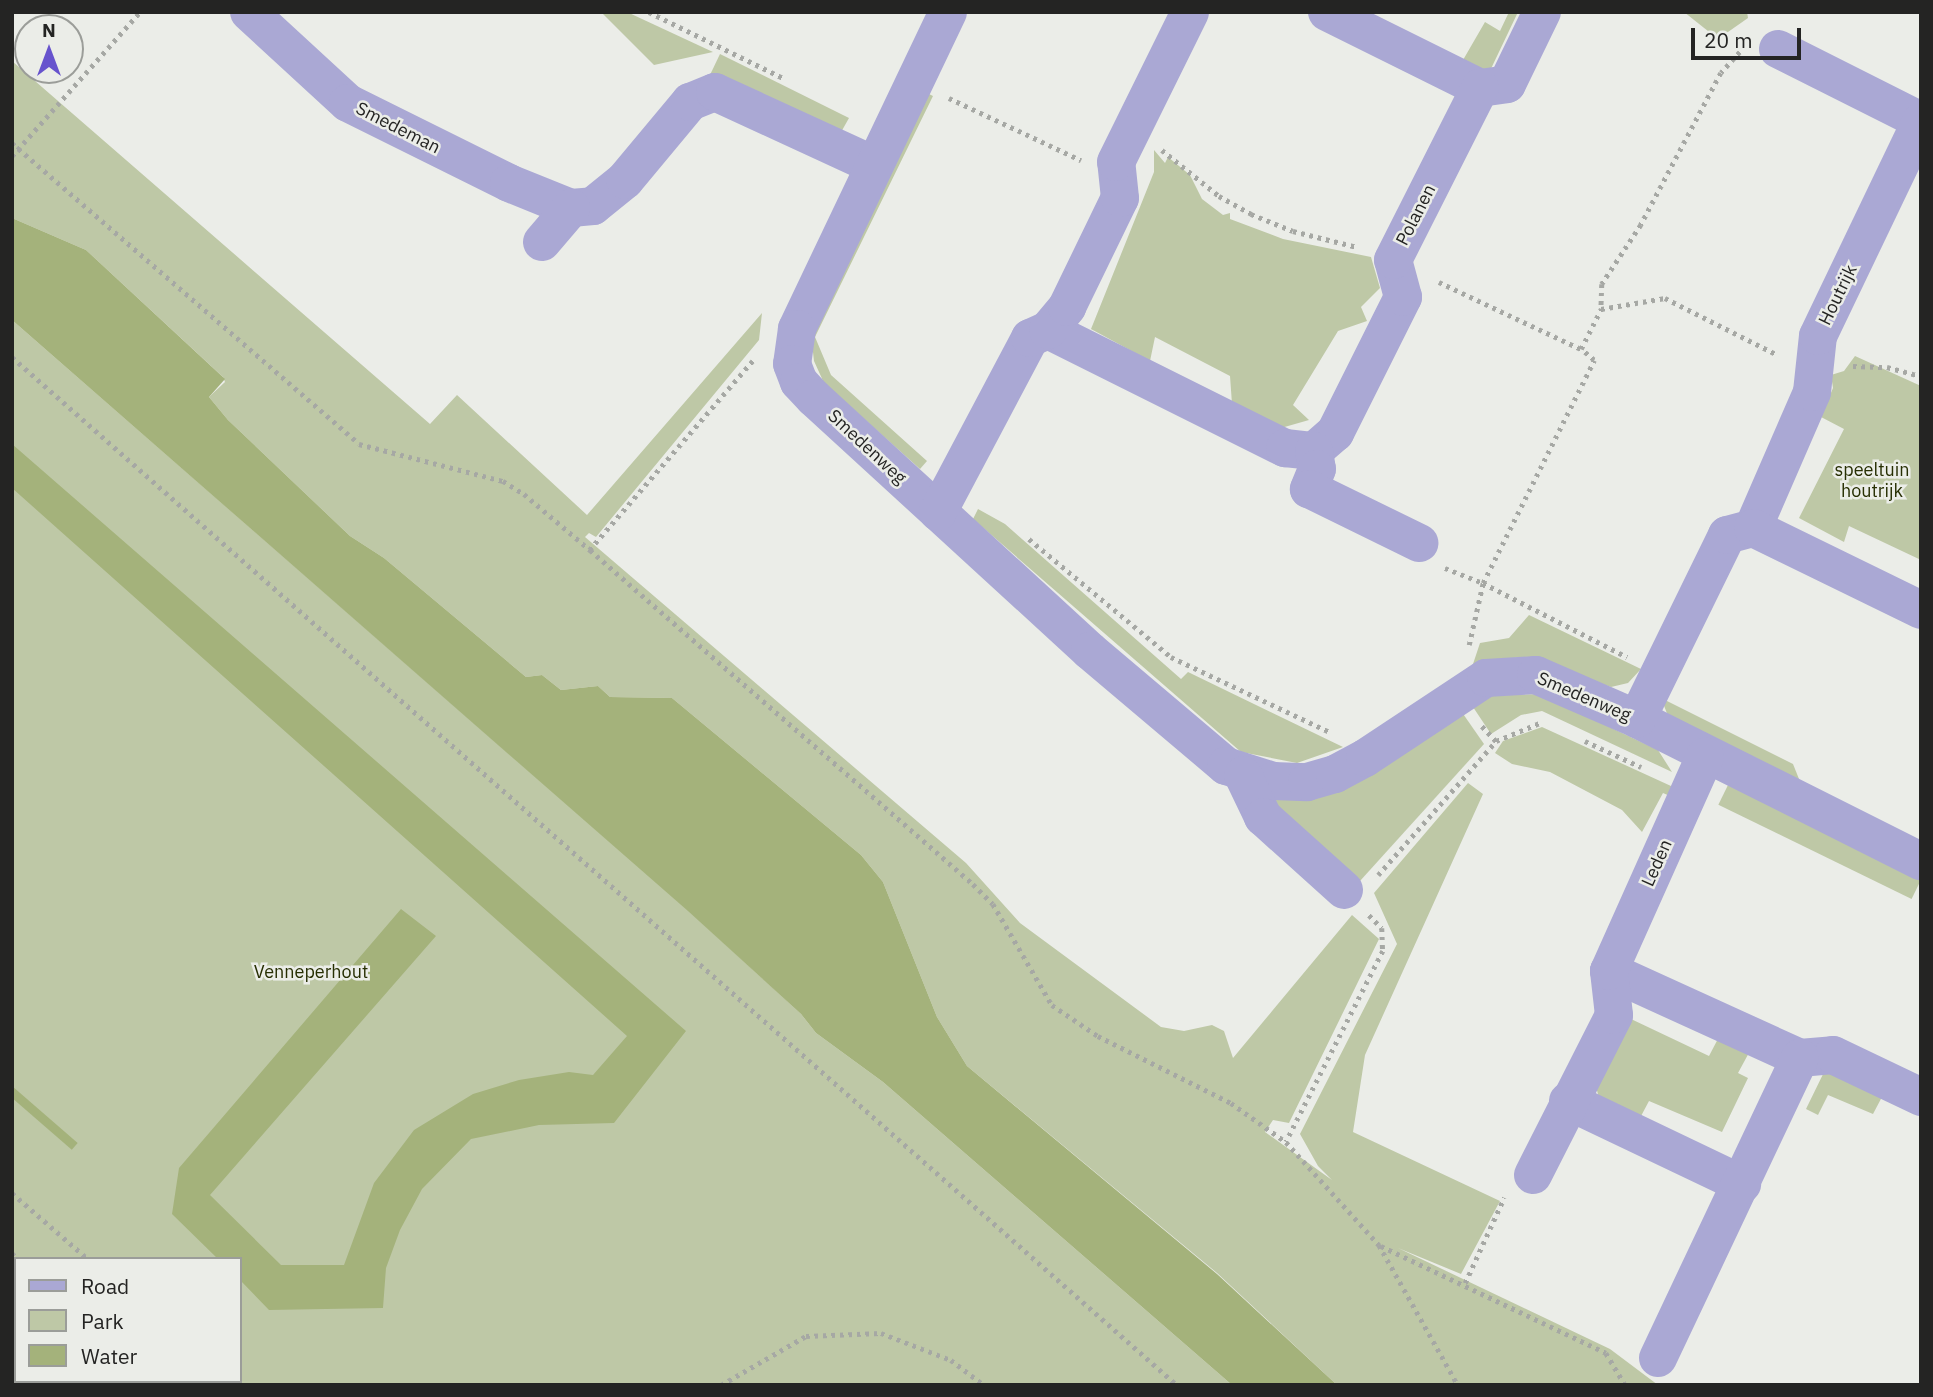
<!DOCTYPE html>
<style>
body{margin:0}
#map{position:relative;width:1933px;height:1397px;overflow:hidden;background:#ebede8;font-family:"IBM Plex Sans",sans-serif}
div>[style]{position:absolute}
.green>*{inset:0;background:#bec8a6;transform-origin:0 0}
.water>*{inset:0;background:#a4b27b;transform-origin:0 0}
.path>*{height:4.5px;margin-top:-2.25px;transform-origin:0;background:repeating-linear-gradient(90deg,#a6a8a4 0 3.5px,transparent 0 8.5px)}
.minor>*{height:38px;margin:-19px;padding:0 19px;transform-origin:19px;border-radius:19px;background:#aaa8d4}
span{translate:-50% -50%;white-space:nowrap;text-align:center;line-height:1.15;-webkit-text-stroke:5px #ebede8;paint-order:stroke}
.street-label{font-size:18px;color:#242423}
.park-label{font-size:18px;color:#272f03}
.frame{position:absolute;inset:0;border:14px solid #242423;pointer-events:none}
.legend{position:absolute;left:14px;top:1257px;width:228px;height:126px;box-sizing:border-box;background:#ebede8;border:2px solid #9b9d99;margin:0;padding:9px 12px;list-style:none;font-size:21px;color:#242423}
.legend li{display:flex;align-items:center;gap:14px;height:35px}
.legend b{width:35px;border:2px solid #9b9d99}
.north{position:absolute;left:14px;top:14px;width:70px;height:70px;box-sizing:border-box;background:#ebede8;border:2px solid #9b9d99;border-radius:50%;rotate:0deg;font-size:19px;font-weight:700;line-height:28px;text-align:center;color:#242423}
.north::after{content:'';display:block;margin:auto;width:24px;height:32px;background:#6753cd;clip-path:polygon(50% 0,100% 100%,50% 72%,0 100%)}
.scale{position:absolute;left:1691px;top:28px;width:110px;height:32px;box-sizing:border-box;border:4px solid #242423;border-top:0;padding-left:9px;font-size:21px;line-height:24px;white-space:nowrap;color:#242423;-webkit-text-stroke:5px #ebede8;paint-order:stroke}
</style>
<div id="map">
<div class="green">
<div style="clip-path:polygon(601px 12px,627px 12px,713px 52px,654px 65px)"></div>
<div style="clip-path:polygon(1509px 12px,1518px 12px,1488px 75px,1463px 60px,1485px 22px,1500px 31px)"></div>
<div style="clip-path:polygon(1684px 12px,1747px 12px,1748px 18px,1718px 39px)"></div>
<div style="clip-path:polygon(720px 54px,849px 118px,840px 134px,709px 77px)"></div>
<div style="clip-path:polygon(12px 61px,430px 424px,457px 395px,587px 515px,762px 313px,759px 340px,596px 537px,589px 533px,585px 537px,966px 863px,1020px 923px,1161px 1027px,1184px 1031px,1212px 1025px,1224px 1031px,1233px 1058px,1352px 915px,1379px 939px,1289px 1123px,1273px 1120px,1265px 1132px,1332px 1180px,1318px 1166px,1300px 1134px,1397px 944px,1374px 893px,1468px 783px,1483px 794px,1365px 1055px,1353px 1132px,1500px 1201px,1461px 1274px,1398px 1248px,1610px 1349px,1658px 1385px,1337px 1385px,1217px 1273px,967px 1066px,937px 1017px,883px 882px,861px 855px,672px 698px,610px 697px,598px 686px,561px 690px,542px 675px,526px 677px,384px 558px,350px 536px,228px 420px,209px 397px,225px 382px,223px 377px,86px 250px,12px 218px)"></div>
<div style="clip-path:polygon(921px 90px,933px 96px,815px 337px,831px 375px,927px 461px,920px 469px,824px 383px,814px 361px,811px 335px)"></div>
<div style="clip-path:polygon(1154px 150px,1165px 163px,1168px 157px,1190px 175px,1202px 199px,1223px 215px,1230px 213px,1230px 219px,1283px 239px,1371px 257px,1380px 288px,1361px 307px,1367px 321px,1338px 331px,1293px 405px,1309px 420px,1274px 430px,1232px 404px,1230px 376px,1155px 337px,1150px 361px,1091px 329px,1154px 172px)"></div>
<div style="clip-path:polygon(evenodd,12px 320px,688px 910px,801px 1014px,816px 1033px,883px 1082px,1232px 1385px,12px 1385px,12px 320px,16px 1259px,240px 1259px,240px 1381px,16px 1381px,16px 1259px)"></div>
<div style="clip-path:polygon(1855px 356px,1921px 386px,1921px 560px,1849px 526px,1844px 542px,1799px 518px,1844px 429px,1821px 417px,1833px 388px,1831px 375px,1844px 371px)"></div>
<div style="clip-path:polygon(978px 509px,1005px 524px,1181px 679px,1188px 672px,1343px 747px,1297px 763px,1241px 752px,973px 519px)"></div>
<div style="clip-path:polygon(1529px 615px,1641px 669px,1628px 683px,1611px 687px,1521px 657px,1473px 664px,1480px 643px,1509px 638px)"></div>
<div style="clip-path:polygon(1540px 694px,1658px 750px,1672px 772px,1542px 711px,1521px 715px,1491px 734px,1469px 701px,1479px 696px)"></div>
<div style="clip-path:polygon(1661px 698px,1793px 764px,1801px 784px,1668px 716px)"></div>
<div style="clip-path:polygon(1459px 708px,1484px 744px,1360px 881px,1275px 810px,1274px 799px)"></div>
<div style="clip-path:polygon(1542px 727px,1671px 786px,1679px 800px,1663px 793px,1642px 832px,1622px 810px,1550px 772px,1512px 764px,1495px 753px,1503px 741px)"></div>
<div style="left:1728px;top:785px;width:215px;height:22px;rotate:26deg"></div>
<div style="clip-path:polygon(1631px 1019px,1709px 1056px,1720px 1035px,1751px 1049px,1738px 1073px,1748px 1078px,1722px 1132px,1649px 1101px,1640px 1118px,1599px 1098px,1595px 1083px)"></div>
<div style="clip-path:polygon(1827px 1066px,1883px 1095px,1873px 1114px,1828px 1095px,1818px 1115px,1806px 1109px)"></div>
</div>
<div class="water">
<div style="clip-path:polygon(12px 218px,86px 250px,225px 379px,209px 397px,228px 420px,350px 536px,384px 558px,526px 677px,542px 675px,561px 690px,598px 686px,610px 697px,672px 698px,861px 855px,883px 882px,937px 1017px,967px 1066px,1217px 1274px,1337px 1385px,1232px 1385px,883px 1082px,816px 1033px,801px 1014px,688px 911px,12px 320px)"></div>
<div style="clip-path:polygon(12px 444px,686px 1031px,614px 1123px,539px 1125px,471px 1139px,422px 1189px,400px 1230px,386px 1268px,383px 1308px,269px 1310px,240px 1280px,240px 1259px,218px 1259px,172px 1214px,179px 1168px,401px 909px,436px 936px,210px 1195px,281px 1265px,344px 1265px,374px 1183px,414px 1130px,473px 1094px,519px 1080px,569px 1072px,593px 1075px,627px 1036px,12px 488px)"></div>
<div style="left:12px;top:1086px;width:87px;height:9px;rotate:41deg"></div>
</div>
<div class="path">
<div style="left:649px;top:12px;width:149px;rotate:26.2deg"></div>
<div style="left:1740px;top:52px;width:28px;rotate:132deg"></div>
<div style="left:1721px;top:73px;width:172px;rotate:117.8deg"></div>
<div style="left:1641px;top:225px;width:71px;rotate:123.5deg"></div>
<div style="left:1602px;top:284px;width:25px;rotate:92deg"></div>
<div style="left:1601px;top:309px;width:65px;rotate:-9.8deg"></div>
<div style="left:1665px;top:298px;width:127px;rotate:26.8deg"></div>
<div style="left:949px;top:98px;width:146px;rotate:25.2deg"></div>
<div style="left:12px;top:143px;width:459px;rotate:40.9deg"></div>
<div style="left:359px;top:444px;width:149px;rotate:14.4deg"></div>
<div style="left:503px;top:481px;width:25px;rotate:32deg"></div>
<div style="left:524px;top:494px;width:87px;rotate:40.3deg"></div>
<div style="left:1162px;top:150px;width:73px;rotate:38.9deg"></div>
<div style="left:1219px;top:196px;width:37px;rotate:29deg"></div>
<div style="left:1251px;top:214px;width:45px;rotate:22deg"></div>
<div style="left:1293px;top:231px;width:66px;rotate:14deg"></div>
<div style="left:12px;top:156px;width:193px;rotate:-48.4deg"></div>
<div style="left:1439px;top:282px;width:157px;rotate:25.3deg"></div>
<div style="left:12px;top:357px;width:1554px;rotate:41.43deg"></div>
<div style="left:753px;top:361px;width:250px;rotate:130.8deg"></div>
<div style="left:590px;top:550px;width:508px;rotate:41.09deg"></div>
<div style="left:973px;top:884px;width:28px;rotate:45deg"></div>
<div style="left:993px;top:904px;width:117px;rotate:59.7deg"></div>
<div style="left:1052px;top:1005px;width:55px;rotate:34deg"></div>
<div style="left:1098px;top:1036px;width:149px;rotate:26.7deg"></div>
<div style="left:1231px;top:1103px;width:67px;rotate:35.3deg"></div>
<div style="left:1853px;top:366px;width:34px;rotate:2deg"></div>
<div style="left:1887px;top:367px;width:35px;rotate:15deg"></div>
<div style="left:1029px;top:539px;width:185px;rotate:39.7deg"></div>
<div style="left:1171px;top:657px;width:178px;rotate:25.3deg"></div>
<div style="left:1445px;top:568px;width:41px;rotate:21.5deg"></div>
<div style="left:1483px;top:583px;width:249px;rotate:-63.5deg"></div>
<div style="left:1594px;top:360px;width:17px;rotate:-140deg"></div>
<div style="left:1581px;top:349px;width:45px;rotate:-63.4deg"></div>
<div style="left:1469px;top:645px;width:64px;rotate:-77.3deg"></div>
<div style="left:1483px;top:583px;width:162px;rotate:27.2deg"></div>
<div style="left:1482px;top:726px;width:21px;rotate:47deg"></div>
<div style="left:1585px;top:741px;width:62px;rotate:24.9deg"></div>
<div style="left:1378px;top:875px;width:179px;rotate:-48.6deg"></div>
<div style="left:1496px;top:741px;width:50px;rotate:-22.4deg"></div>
<div style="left:1369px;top:915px;width:18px;rotate:45deg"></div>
<div style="left:1382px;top:928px;width:23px;rotate:88deg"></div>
<div style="left:1383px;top:951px;width:214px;rotate:116.9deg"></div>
<div style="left:1286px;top:1142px;width:139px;rotate:47.9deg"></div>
<div style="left:1379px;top:1245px;width:161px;rotate:60.6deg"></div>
<div style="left:12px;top:1193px;width:101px;rotate:41deg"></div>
<div style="left:1381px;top:1246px;width:249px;rotate:25.4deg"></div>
<div style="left:1606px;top:1353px;width:37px;rotate:59deg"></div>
<div style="left:12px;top:1253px;width:8px;rotate:45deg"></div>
<div style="left:1465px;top:1283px;width:94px;rotate:-65.4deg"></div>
<div style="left:12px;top:1305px;width:5px;rotate:37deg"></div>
<div style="left:101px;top:1381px;width:6px;rotate:45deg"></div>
<div style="left:160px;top:1381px;width:6px;rotate:45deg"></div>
<div style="left:230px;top:1381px;width:6px;rotate:45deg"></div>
<div style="left:721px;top:1385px;width:98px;rotate:-30deg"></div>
<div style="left:806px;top:1336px;width:75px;rotate:-2.3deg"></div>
<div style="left:881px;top:1333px;width:75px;rotate:21.1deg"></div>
<div style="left:951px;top:1360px;width:41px;rotate:37.1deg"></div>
</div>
<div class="minor">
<div style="left:249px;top:12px;width:134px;rotate:42.6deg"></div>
<div style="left:348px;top:103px;width:180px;rotate:26.4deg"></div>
<div style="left:509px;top:183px;width:67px;rotate:22deg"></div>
<div style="left:571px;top:208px;width:22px;rotate:-5deg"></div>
<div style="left:593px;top:206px;width:41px;rotate:-39.1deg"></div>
<div style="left:625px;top:180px;width:102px;rotate:-50.2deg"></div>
<div style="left:690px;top:102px;width:27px;rotate:-22deg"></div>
<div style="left:715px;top:92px;width:175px;rotate:24.7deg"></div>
<div style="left:948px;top:12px;width:351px;rotate:115.5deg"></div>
<div style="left:797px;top:329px;width:35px;rotate:98deg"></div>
<div style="left:792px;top:364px;width:19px;rotate:69deg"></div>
<div style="left:799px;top:382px;width:22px;rotate:47deg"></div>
<div style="left:814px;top:398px;width:374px;rotate:42.5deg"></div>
<div style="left:1090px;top:651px;width:178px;rotate:40.2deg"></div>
<div style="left:1226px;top:766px;width:49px;rotate:17.7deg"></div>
<div style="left:1273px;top:781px;width:34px;rotate:2deg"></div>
<div style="left:1307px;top:782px;width:29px;rotate:-16deg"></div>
<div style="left:1335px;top:774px;width:34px;rotate:-28deg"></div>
<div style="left:1365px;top:758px;width:145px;rotate:-33.5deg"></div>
<div style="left:1486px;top:678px;width:50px;rotate:-3.4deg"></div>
<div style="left:1536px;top:675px;width:110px;rotate:23.5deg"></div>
<div style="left:1637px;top:719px;width:318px;rotate:26.6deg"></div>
<div style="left:1327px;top:12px;width:171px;rotate:26.4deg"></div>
<div style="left:1480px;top:88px;width:27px;rotate:-8deg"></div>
<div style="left:1507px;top:84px;width:80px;rotate:-64.1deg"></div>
<div style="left:1778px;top:49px;width:160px;rotate:26.7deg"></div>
<div style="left:542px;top:242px;width:45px;rotate:-49.5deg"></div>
<div style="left:1048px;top:330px;width:265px;rotate:26.5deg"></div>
<div style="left:1285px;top:448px;width:29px;rotate:6deg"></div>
<div style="left:1314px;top:451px;width:28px;rotate:-41deg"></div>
<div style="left:1335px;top:433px;width:152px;rotate:-63.4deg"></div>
<div style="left:1403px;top:297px;width:38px;rotate:-105deg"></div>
<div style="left:1393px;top:260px;width:193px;rotate:-63.2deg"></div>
<div style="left:1314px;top:451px;width:18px;rotate:81deg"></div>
<div style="left:1317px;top:469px;width:22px;rotate:112deg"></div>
<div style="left:1309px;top:489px;width:123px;rotate:26.1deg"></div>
<div style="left:938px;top:512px;width:197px;rotate:-62.1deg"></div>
<div style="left:1030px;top:338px;width:20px;rotate:-24deg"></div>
<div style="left:1048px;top:330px;width:30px;rotate:-50deg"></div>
<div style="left:1067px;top:307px;width:121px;rotate:-64.1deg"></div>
<div style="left:1120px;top:198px;width:36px;rotate:-96deg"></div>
<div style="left:1116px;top:162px;width:167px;rotate:-63.7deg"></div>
<div style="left:1753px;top:528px;width:148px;rotate:-66.5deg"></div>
<div style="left:1812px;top:392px;width:56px;rotate:-83.9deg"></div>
<div style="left:1818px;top:336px;width:238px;rotate:-64.4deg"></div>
<div style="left:1637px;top:719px;width:205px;rotate:-63.9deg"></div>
<div style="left:1727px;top:535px;width:27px;rotate:-15deg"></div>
<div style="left:1753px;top:528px;width:187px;rotate:26deg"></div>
<div style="left:1243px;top:775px;width:47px;rotate:64.5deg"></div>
<div style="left:1263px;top:817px;width:109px;rotate:42deg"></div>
<div style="left:1609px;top:971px;width:210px;rotate:24.5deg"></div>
<div style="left:1800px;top:1058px;width:33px;rotate:-5deg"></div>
<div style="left:1833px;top:1055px;width:98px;rotate:25.5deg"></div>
<div style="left:1568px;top:1101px;width:193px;rotate:25.5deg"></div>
<div style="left:1533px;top:1175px;width:179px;rotate:-63.1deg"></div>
<div style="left:1614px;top:1015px;width:44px;rotate:-96.5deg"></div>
<div style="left:1609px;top:971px;width:235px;rotate:-65.9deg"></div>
<div style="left:1658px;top:1358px;width:332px;rotate:-64.7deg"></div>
</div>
<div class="street-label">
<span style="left:398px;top:128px;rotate:27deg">Smedeman</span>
<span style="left:1416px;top:215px;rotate:-63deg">Polanen</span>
<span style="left:1838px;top:295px;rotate:-64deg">Houtrijk</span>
<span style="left:867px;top:447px;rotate:43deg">Smedenweg</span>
<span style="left:1584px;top:697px;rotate:23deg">Smedenweg</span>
<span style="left:1657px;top:863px;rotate:-66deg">Leden</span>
</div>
<div class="park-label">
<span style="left:1872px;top:481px">speeltuin<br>houtrijk</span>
<span style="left:311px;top:972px">Venneperhout</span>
</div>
<div class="frame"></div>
<ul class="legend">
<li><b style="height:9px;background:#aaa8d4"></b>Road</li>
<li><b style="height:19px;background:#bec8a6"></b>Park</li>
<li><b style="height:19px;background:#a4b27b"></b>Water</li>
</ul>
<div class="north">N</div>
<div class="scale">20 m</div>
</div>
